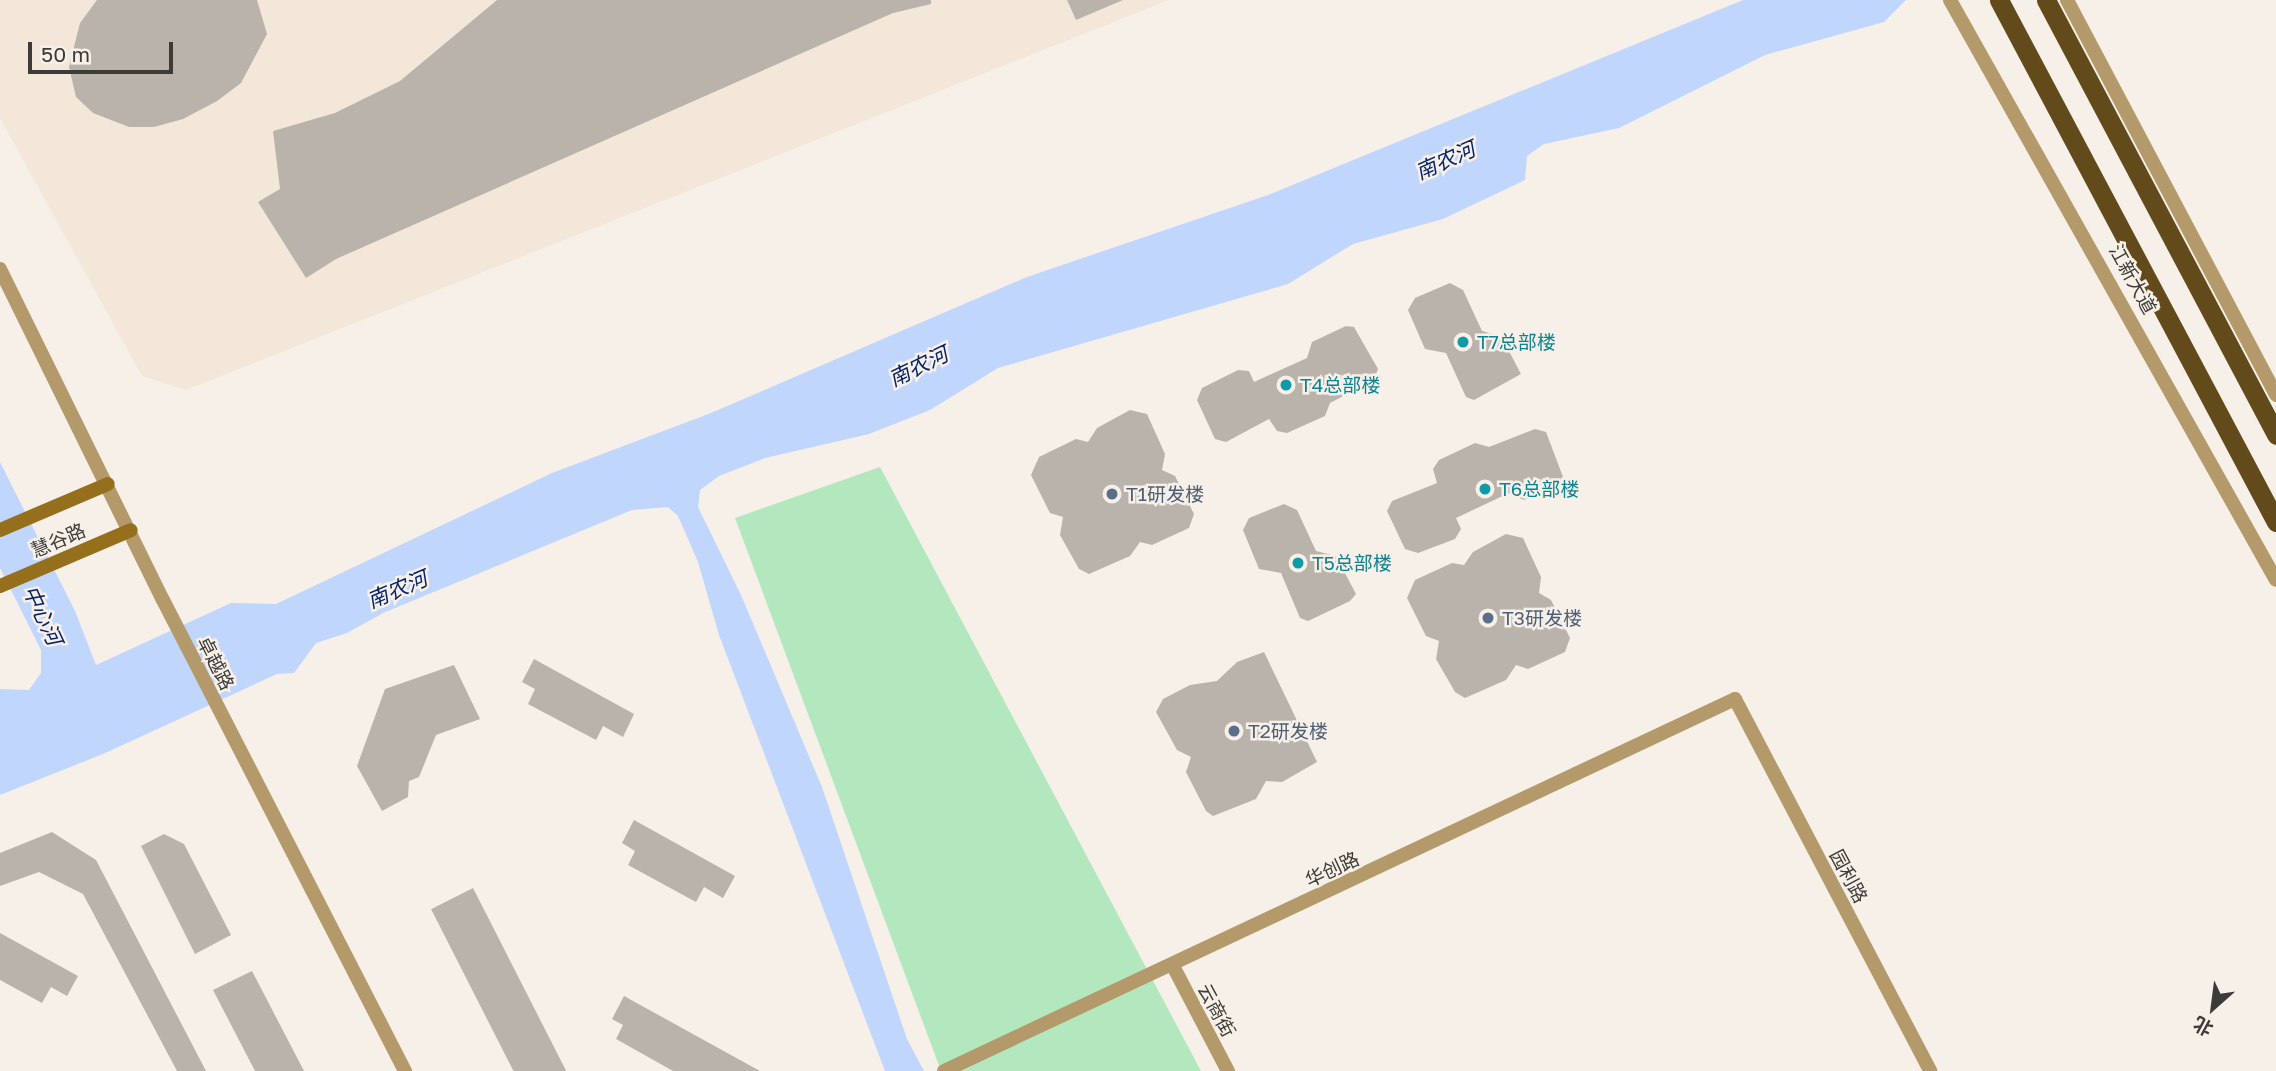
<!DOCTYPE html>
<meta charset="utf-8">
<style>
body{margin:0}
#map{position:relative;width:2276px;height:1071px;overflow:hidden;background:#f6f0e9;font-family:"Golos Text","Noto Sans SC",sans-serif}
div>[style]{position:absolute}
.built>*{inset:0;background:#f2e7d9}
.green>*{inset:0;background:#b3e8be}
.water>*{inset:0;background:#c1d6fc}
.building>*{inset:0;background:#b9b3ac;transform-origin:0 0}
.minor>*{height:14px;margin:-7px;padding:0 7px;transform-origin:7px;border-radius:7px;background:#b49a6b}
.tertiary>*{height:14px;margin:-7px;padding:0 7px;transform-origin:7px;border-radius:7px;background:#b49a6b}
.secondary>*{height:14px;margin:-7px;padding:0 7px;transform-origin:7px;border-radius:7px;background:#966f1d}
.trunk>*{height:19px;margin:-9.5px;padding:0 9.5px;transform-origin:9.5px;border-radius:9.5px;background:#624a1b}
.dots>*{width:19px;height:19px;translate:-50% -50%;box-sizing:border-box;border:4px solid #f6f0e9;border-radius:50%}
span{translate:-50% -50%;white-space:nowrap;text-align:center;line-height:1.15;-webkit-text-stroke:5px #f6f0e9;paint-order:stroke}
.street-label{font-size:19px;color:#3d3b38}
.culture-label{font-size:19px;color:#0d838f}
.left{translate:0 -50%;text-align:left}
.service-label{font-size:19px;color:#4e5e75}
.water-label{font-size:21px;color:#062369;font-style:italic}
.north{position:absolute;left:2178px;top:973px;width:70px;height:70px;-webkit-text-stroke:5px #f6f0e9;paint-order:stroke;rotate:208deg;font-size:19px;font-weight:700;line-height:28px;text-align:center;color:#3d3b38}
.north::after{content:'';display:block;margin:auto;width:24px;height:32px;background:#3d3b38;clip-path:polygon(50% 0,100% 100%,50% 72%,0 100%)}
.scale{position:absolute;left:28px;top:42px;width:145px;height:32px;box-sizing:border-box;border:4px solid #3d3b38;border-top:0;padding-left:9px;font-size:21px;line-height:24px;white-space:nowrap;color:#3d3b38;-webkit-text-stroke:5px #f6f0e9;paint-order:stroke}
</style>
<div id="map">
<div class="built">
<div style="clip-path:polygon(0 0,1169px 0,186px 390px,142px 376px,0 118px)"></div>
</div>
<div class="green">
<div style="clip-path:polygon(880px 467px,1201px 1071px,941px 1071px,735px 518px)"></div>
</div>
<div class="water">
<div style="clip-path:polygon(1743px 0,1906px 0,1884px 22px,1765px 55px,1619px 128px,1544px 144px,1527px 156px,1525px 180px,1443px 219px,1353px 244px,1288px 284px,998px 368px,930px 410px,869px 434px,765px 458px,719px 476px,700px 490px,698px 507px,741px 595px,822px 787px,907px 1039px,924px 1071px,885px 1071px,719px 635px,698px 562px,678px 516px,668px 507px,632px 510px,383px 613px,347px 633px,316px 643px,294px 673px,277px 674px,103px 754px,0 795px,0 689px,29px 690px,41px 673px,41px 650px,0 568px,0 462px,75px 611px,96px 665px,231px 603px,276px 604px,552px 473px,711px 413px,1027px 277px,1268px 195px)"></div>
</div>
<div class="building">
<div style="clip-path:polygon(97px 0,257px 0,267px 34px,241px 83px,217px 101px,183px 119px,154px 127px,129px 127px,93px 113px,76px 97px,69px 67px,80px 23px)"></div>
<div style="clip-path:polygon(497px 0,931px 0,931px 4px,893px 13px,336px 259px,306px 278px,258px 202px,280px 189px,273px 131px,335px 113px,400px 81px)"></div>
<div style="clip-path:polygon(1067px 0,1123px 0,1076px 20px)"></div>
<div style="clip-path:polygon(1450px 283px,1463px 290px,1482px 331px,1501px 336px,1521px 374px,1474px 400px,1466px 397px,1446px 353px,1425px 349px,1408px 310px,1415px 298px)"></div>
<div style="clip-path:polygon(1346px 326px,1354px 327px,1378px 369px,1374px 380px,1330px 403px,1325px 416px,1287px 433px,1277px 431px,1269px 419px,1226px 442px,1215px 439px,1197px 400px,1202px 388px,1238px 370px,1249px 371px,1254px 382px,1307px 358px,1312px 342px)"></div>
<div style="clip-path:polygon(1130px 410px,1147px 414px,1165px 454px,1162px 470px,1175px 476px,1194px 514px,1189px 528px,1152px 545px,1140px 542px,1130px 556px,1089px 574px,1079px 569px,1060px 535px,1063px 517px,1050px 513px,1031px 475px,1039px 457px,1076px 439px,1088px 442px,1097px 428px)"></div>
<div style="clip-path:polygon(1535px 429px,1546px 432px,1563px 477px,1558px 485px,1524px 500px,1509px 493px,1456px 518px,1461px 529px,1455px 539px,1418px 553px,1405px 549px,1387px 511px,1392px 501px,1437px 483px,1433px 469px,1439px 460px,1475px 443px,1489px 447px)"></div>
<div style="clip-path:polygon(1284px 504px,1297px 510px,1316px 551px,1336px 556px,1356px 594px,1350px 601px,1308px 621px,1300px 618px,1281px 573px,1259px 569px,1243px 530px,1249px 518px)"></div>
<div style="clip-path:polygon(1506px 534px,1523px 538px,1541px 577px,1539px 593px,1551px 600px,1570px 638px,1565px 652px,1528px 669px,1516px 665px,1506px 680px,1465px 698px,1455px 692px,1436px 659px,1439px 641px,1426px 636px,1407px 598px,1415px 580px,1452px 563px,1464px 565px,1473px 552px)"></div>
<div style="clip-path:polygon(1264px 652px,1317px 762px,1282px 782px,1266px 781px,1256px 799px,1213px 816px,1206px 811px,1186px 772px,1191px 757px,1177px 750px,1156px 712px,1163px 699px,1190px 685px,1217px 681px,1237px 662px)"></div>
<div style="clip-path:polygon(534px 659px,634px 714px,623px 737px,603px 726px,596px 740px,528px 704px,535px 689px,522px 682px)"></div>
<div style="clip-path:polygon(454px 665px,480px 719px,436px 735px,419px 777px,409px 781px,408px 797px,382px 811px,357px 766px,385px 689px)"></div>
<div style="clip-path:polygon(634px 820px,735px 876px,723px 898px,704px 887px,696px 902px,628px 865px,635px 851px,622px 843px)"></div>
<div style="clip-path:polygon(52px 832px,96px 860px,206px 1071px,177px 1071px,83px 894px,39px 872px,0 886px,0 853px)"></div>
<div style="clip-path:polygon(164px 834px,184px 844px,231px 935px,195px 954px,141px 846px)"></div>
<div style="left:473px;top:888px;width:205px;height:47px;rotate:63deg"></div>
<div style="clip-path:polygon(0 933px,78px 976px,67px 996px,51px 987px,42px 1003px,0 980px)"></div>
<div style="clip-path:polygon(252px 971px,304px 1071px,255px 1071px,213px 990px)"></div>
<div style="clip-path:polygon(624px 996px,760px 1071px,673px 1071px,616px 1039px,623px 1025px,612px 1019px)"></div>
</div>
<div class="minor">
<div style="left:0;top:269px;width:369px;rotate:63.8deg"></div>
<div style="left:163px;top:600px;width:530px;rotate:62.81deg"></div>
<div style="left:1173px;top:966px;width:119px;rotate:62.4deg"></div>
<div style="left:944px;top:1071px;width:874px;rotate:-25.19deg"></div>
<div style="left:1735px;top:699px;width:420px;rotate:62.3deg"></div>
</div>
<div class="tertiary">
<div style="left:1950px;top:0;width:665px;rotate:60.66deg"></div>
<div style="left:2067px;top:0;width:447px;rotate:62.1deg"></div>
</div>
<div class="secondary">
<div style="left:0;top:530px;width:117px;rotate:-23.1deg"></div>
<div style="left:0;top:586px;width:142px;rotate:-23.1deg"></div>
</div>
<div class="trunk">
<div style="left:1999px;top:0;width:591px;rotate:62.05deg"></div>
<div style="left:2046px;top:0;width:492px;rotate:62.1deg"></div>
</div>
<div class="dots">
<div style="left:1463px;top:342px;background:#0f9aa8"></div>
<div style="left:1286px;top:385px;background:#0f9aa8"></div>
<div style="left:1485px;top:489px;background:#0f9aa8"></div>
<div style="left:1112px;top:494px;background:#5c6f8a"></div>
<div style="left:1298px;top:563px;background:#0f9aa8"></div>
<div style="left:1488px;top:618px;background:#5c6f8a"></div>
<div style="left:1234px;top:731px;background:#5c6f8a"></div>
</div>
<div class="street-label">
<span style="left:2133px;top:279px;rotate:61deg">江新大道</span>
<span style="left:58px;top:540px;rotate:-23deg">慧谷路</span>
<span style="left:216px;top:663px;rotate:63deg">卓越路</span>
<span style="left:1332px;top:869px;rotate:-25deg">华创路</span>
<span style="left:1849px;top:876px;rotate:62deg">园利路</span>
<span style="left:1217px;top:1010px;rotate:62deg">云商街</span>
</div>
<div class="culture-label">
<span class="left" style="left:1477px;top:342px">T7总部楼</span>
<span class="left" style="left:1300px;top:385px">T4总部楼</span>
<span class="left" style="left:1499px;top:489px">T6总部楼</span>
<span class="left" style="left:1312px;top:563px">T5总部楼</span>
</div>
<div class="service-label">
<span class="left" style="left:1126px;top:494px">T1研发楼</span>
<span class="left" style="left:1502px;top:618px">T3研发楼</span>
<span class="left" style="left:1248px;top:731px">T2研发楼</span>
</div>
<div class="water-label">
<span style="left:1445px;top:160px;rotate:-24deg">南农河</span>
<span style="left:918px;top:366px;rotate:-26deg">南农河</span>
<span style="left:397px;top:589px;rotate:-23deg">南农河</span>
<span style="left:43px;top:615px;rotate:65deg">中心河</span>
</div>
<div class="north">北</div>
<div class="scale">50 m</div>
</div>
